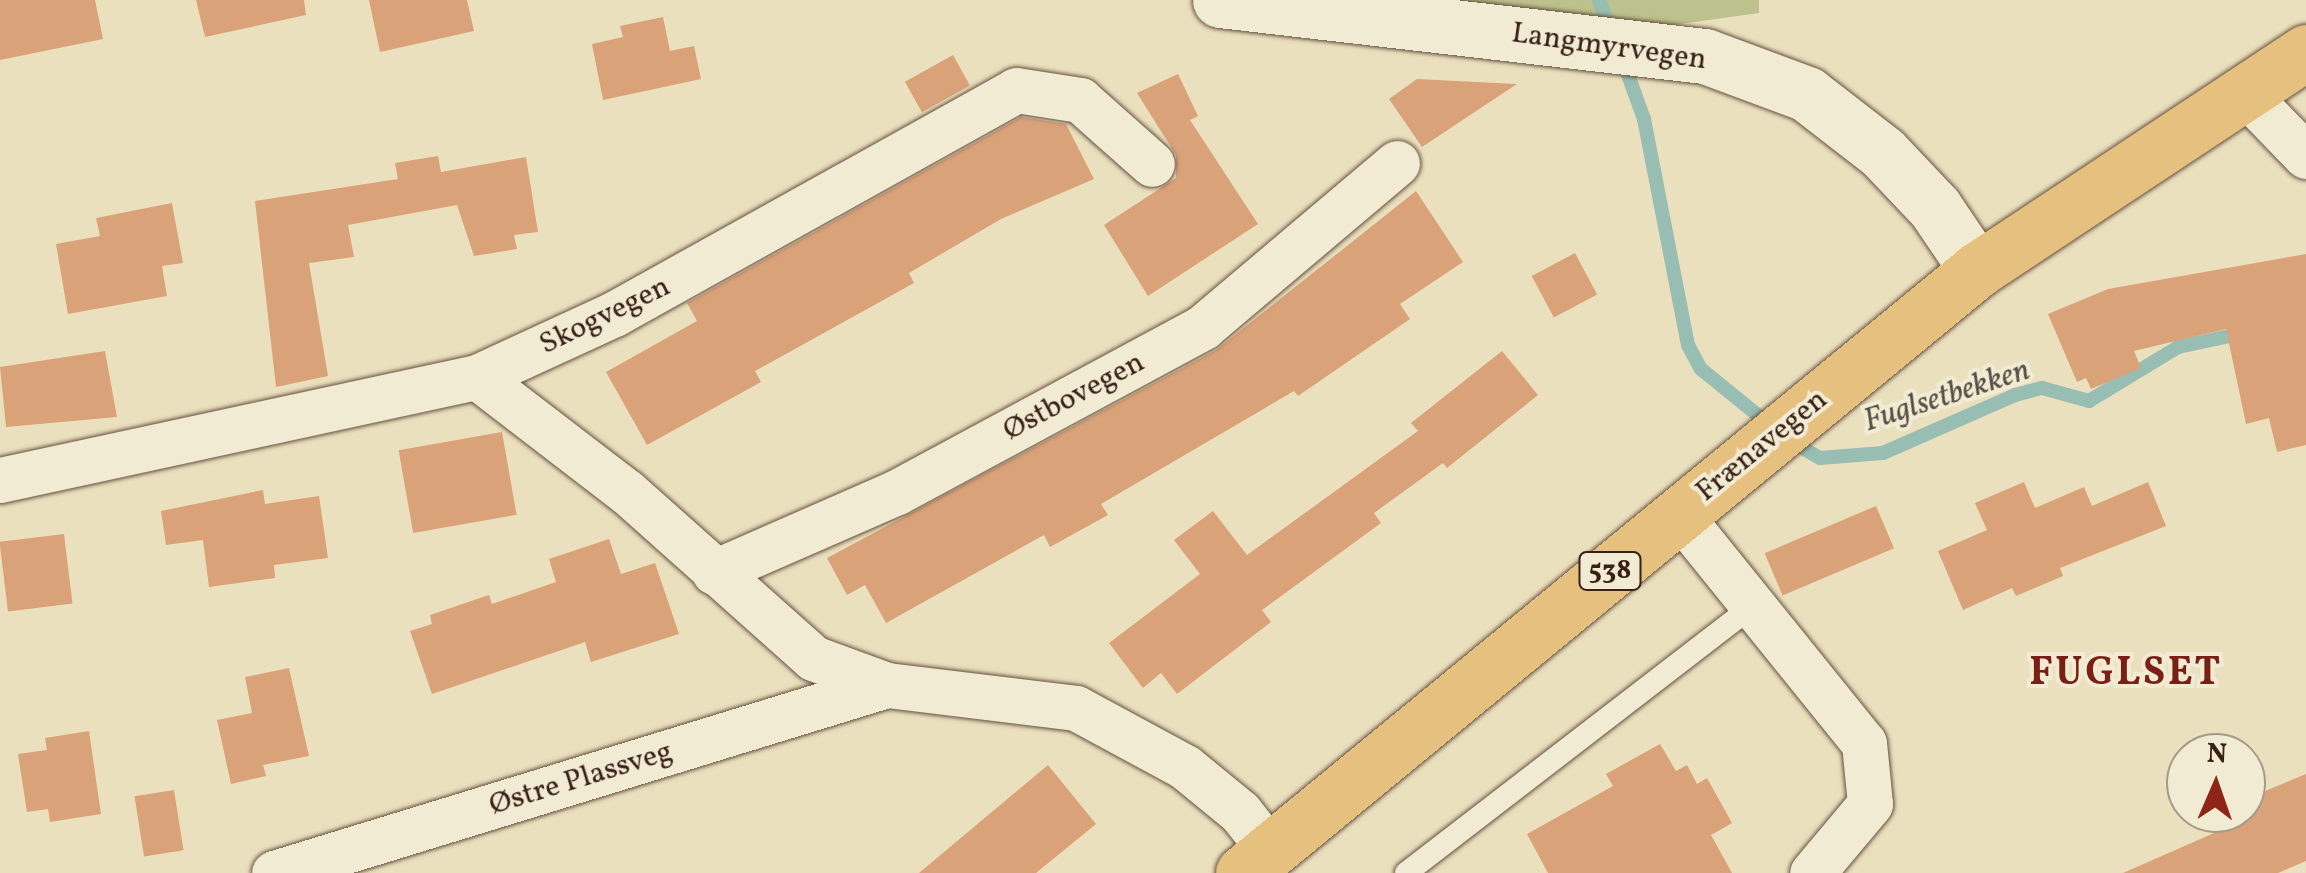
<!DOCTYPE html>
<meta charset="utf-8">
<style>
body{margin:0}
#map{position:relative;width:2306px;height:873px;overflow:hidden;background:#ebe0bd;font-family:Vollkorn,serif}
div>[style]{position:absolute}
.green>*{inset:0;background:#bdc18d}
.stream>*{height:14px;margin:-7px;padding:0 7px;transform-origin:7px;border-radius:7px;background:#98bdb3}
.building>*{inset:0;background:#daa279;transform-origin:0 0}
.roads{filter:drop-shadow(0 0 2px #655040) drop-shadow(0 0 2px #655040)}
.service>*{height:22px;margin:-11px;padding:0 11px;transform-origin:11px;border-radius:11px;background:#f2ebd4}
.minor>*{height:45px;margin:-22.5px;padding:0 22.5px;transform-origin:22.5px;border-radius:22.5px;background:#f2ebd4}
.secondary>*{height:55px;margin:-27.5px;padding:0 27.5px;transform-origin:27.5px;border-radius:27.5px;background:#f2ebd4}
.primary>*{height:55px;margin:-27.5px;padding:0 27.5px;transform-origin:27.5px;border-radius:27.5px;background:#e6c07e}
span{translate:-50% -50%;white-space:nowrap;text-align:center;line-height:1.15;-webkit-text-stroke:8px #f2ebd4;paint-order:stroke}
.shield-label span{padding:2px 8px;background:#f2ebd4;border:2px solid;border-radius:8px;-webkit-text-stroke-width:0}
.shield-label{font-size:28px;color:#382016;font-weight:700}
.street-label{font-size:30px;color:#382016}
.water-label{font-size:32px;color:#554f45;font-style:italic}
.district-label{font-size:40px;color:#7a1f14;font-weight:700;letter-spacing:2.5px}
.north{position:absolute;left:2166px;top:733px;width:100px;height:100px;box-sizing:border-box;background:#f2ebd4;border:2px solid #a89a88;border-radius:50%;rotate:2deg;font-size:28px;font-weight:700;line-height:40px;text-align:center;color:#382016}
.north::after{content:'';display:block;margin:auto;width:35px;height:45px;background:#8f2418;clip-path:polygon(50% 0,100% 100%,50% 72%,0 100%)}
</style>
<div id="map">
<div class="green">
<div style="clip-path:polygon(1231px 0,1759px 0,1759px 13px,1529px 45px)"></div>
</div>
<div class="stream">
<div style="left:1599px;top:0;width:35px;rotate:68deg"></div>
<div style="left:1623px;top:61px;width:62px;rotate:70.1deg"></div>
<div style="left:1644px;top:119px;width:230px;rotate:79deg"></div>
<div style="left:1688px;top:345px;width:27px;rotate:62deg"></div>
<div style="left:1701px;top:369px;width:89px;rotate:39.1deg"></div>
<div style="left:1787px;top:439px;width:38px;rotate:30deg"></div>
<div style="left:1820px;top:458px;width:63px;rotate:-4.5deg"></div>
<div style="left:1883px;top:453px;width:144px;rotate:-23.7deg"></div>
<div style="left:2015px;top:395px;width:28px;rotate:-15deg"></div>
<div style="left:2042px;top:388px;width:49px;rotate:15.5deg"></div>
<div style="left:2089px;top:401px;width:104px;rotate:-31.2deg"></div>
<div style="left:2178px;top:347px;width:66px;rotate:-12.2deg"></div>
</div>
<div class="building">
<div style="clip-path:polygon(0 0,95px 0,103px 39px,0 60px)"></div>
<div style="clip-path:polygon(196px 0,304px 0,306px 15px,205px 37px)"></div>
<div style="clip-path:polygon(369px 0,467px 0,474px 31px,380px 52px)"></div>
<div style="clip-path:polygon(663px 17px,670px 51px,694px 46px,701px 79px,603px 100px,592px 44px,623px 37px,620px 26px)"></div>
<div style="left:953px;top:55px;width:35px;height:55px;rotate:61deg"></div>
<div style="clip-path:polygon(1178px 74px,1198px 116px,1190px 120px,1258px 224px,1148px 296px,1104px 225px,1176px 178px,1176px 155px,1137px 93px)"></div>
<div style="clip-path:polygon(1417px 79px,1517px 84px,1422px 147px,1389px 99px)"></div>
<div style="clip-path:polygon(1021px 117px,1066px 124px,1094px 179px,1001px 219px,909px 273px,914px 283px,755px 371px,761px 382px,647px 445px,606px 372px,697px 321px,687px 303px)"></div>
<div style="clip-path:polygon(438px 156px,441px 172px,526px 157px,538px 232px,514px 235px,517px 249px,474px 256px,457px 205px,348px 225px,354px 257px,309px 263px,328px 376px,276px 387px,255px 201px,398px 179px,395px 163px)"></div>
<div style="clip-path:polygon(1416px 191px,1463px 262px,1400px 304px,1410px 319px,1298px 396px,1294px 391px,1101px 504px,1108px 515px,1050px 547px,1044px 535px,886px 623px,865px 585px,847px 595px,827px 558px,1216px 350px)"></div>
<div style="clip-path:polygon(172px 203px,183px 263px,162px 266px,167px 296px,68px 314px,56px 244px,100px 236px,96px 218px)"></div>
<div style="left:1575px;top:253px;width:47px;height:49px;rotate:62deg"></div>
<div style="clip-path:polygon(2306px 254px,2306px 445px,2277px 452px,2269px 418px,2246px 424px,2226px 329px,2134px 351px,2141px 368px,2091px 389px,2086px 378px,2077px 382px,2048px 314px,2108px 289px)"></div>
<div style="clip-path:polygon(105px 351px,117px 417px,6px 427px,0 367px)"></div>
<div style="clip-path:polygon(1502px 351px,1538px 395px,1447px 468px,1443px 463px,1374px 513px,1381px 523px,1262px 610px,1271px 622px,1177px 694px,1161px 673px,1143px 688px,1109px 643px,1200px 574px,1174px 540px,1213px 511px,1247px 555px,1418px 431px,1411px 423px)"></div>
<div style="left:502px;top:432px;width:84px;height:105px;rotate:80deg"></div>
<div style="clip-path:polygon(2024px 482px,2035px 508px,2084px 487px,2092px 506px,2148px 482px,2166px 526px,2060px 568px,2063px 576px,2016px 596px,2012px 588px,1963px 610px,1938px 551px,1987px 530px,1975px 503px)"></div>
<div style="clip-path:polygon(263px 490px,265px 504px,319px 496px,328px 558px,274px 565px,275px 578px,209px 587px,203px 540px,166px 545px,161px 511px)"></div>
<div style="left:1876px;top:506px;width:46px;height:121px;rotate:67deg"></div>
<div style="left:64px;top:534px;width:70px;height:65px;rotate:83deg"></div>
<div style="clip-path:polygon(609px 539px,621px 574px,655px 563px,679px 634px,591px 662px,585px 642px,432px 694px,410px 631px,432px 624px,430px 615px,489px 595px,492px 604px,556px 582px,549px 559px)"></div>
<div style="clip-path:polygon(289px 668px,309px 756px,263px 765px,266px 776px,231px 784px,217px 720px,252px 713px,245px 677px)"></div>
<div style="clip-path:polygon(89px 731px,101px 814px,50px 822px,48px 809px,27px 812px,18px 754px,47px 750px,45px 738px)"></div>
<div style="clip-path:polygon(1660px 744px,1676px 771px,1687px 765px,1697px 784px,1707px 778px,1732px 823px,1711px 835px,1732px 873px,1548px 873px,1527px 834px,1613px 786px,1606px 774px)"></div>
<div style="clip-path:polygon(1048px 765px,1096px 824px,1036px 873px,919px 873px)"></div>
<div style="clip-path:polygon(2306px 774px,2306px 861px,2278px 873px,2123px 873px,2246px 819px,2246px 799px)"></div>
<div style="left:174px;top:790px;width:61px;height:40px;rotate:81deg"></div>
</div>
<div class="roads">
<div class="service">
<div style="left:1406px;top:873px;width:438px;rotate:-37.6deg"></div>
</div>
<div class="minor">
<div style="left:2242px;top:90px;width:92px;rotate:45.9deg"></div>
<div style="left:477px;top:377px;width:189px;rotate:37.5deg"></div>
<div style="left:627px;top:492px;width:249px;rotate:41.7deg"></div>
<div style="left:813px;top:658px;width:79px;rotate:20deg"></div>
<div style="left:887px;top:685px;width:190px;rotate:6.9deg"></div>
<div style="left:1076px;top:708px;width:124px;rotate:28.4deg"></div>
<div style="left:1185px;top:767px;width:71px;rotate:39.3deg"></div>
<div style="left:1240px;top:812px;width:48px;rotate:51.7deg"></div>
<div style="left:0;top:480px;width:488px;rotate:-12.2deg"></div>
<div style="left:477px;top:377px;width:151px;rotate:-24.7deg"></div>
<div style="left:614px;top:314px;width:460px;rotate:-29.1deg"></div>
<div style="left:1016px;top:90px;width:65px;rotate:8.9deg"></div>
<div style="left:1080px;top:100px;width:96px;rotate:41.6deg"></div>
<div style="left:1679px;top:514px;width:294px;rotate:51.1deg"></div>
<div style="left:1864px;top:743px;width:61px;rotate:84.4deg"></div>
<div style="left:1870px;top:804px;width:90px;rotate:130deg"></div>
<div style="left:714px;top:572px;width:200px;rotate:-23.6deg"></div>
<div style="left:897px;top:492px;width:348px;rotate:-28.3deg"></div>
<div style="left:1203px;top:327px;width:254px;rotate:-40.2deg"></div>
<div style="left:274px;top:873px;width:641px;rotate:-17.05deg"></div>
</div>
<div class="secondary">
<div style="left:1220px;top:0;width:488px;rotate:6.6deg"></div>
<div style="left:1705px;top:56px;width:109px;rotate:20.4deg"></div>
<div style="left:1807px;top:94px;width:96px;rotate:37.8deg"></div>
<div style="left:1883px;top:153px;width:76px;rotate:46.6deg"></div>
<div style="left:1935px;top:208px;width:75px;rotate:55.9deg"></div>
</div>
<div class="primary">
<div style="left:1243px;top:873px;width:950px;rotate:-39.4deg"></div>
<div style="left:1977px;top:270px;width:395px;rotate:-33.5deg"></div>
</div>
</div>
<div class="shield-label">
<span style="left:1610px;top:571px">538</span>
</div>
<div class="street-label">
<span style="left:1609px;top:47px;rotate:8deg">Langmyrvegen</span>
<span style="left:605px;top:316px;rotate:-26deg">Skogvegen</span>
<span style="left:1074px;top:397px;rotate:-28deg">Østbovegen</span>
<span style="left:1762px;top:446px;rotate:-39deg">Frænavegen</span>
<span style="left:581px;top:779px;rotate:-17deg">Østre Plassveg</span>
</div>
<div class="water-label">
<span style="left:1947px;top:397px;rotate:-18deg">Fuglsetbekken</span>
</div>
<div class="district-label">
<span style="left:2126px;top:674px">FUGLSET</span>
</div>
<div class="north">N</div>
</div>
